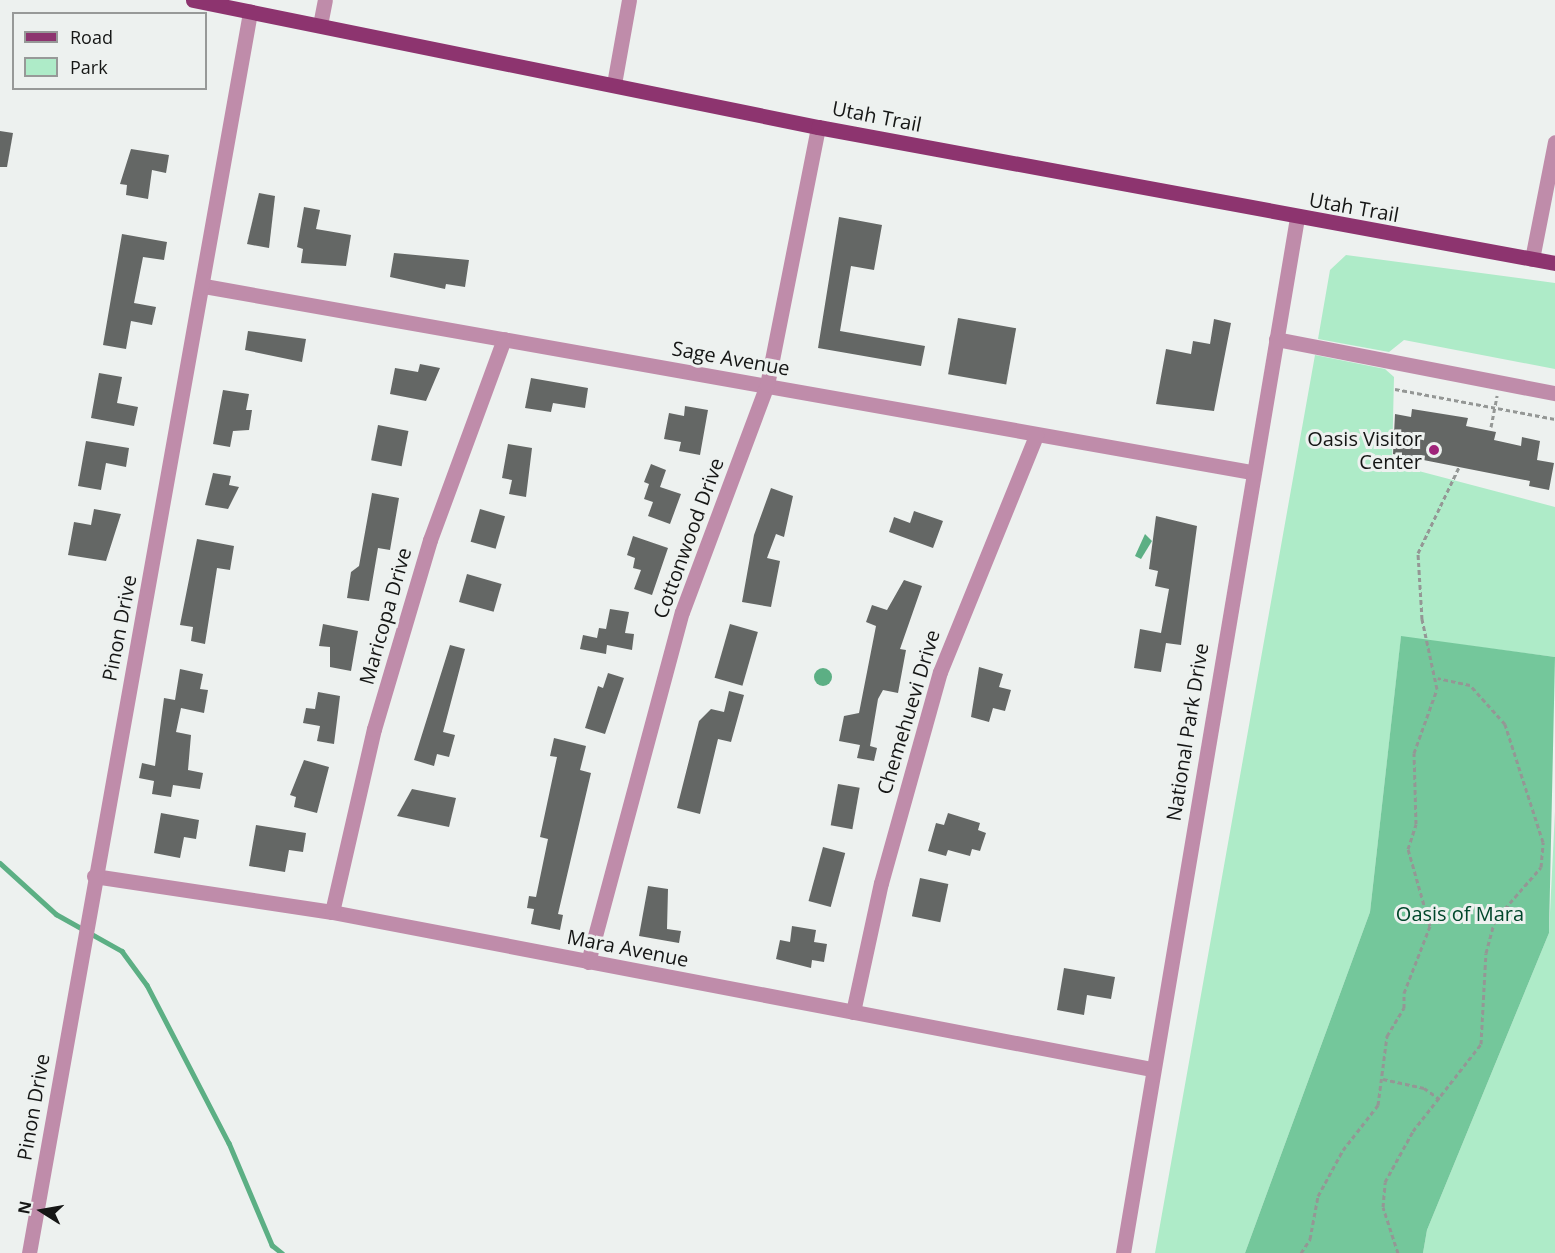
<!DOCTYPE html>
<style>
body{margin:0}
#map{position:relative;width:1555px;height:1253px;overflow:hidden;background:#edf1ef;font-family:"Open Sans",sans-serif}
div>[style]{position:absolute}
.green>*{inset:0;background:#aeebc8}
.forest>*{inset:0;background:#74c79b}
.water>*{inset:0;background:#5caf84}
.round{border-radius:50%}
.stream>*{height:4.5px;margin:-2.25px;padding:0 2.25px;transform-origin:2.25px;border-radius:2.25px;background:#5caf84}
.building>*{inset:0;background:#646765;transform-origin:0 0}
.path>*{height:3px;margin-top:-1.5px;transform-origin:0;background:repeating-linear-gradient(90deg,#949795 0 4.5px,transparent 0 7.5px)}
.minor>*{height:15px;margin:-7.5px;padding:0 7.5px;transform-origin:7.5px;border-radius:7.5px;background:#bf8caa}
.major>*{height:15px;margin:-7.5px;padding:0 7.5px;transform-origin:7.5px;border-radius:7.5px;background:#8d346f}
.dots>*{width:16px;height:16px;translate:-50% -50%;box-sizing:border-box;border:3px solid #edf1ef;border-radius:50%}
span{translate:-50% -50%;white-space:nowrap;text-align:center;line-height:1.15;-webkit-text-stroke:6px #edf1ef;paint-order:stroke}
.street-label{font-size:20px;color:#151615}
.poi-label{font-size:20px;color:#151615}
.right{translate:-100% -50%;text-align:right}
.park-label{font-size:20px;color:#00472b}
.legend{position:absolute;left:12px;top:12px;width:195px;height:78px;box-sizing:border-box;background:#edf1ef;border:2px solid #979998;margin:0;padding:8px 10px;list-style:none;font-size:18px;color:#151615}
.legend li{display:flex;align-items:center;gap:12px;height:30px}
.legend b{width:30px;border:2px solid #979998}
.north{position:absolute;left:12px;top:1181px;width:60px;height:60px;-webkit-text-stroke:4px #edf1ef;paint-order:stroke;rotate:281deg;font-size:16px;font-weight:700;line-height:24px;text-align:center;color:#151615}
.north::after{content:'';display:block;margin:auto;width:21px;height:27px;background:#151615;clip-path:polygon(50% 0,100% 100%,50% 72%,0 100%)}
</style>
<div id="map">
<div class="green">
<div style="clip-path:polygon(1346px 255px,1555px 283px,1555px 369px,1404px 340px,1389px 352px,1318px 339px,1330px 270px)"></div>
<div style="clip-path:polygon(1315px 355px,1385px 369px,1394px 377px,1392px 464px,1555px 507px,1555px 657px,1401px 637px,1370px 912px,1245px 1253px,1155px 1253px)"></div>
<div style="clip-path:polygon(1555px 811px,1555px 1253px,1423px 1253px,1427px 1230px,1549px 933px)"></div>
</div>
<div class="forest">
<div style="clip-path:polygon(1401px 636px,1555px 657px,1549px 933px,1427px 1230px,1423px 1253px,1245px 1253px,1370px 912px)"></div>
</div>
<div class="water">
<div style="clip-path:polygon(1145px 534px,1152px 541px,1141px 559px,1135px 556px)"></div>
<div class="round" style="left:814px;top:668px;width:18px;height:18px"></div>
</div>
<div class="stream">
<div style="left:0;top:863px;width:76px;rotate:42.3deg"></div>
<div style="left:56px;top:914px;width:76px;rotate:29.3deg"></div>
<div style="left:122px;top:951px;width:42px;rotate:53.7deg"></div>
<div style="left:147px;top:985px;width:178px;rotate:62.6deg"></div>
<div style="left:229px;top:1143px;width:111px;rotate:67.1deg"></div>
<div style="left:272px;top:1245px;width:13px;rotate:39deg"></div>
</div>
<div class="building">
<div style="clip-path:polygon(0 131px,13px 133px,7px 167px,0 167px)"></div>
<div style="clip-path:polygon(131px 149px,169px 155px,166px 173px,152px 170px,148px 199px,126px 195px,127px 185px,120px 184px)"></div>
<div style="clip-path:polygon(259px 193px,275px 196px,269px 248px,247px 244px)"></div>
<div style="clip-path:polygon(304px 207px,320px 210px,316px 229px,351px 235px,346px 266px,301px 263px,303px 249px,297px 247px)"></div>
<div style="clip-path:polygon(839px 217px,882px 225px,874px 270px,851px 266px,840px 331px,925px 346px,921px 366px,818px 348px)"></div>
<div style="clip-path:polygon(122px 234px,167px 242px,164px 260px,143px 257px,134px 303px,156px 307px,152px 325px,131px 321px,126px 349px,103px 345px)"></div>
<div style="clip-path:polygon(394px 253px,469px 260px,465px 287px,446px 284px,445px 289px,390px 277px)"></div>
<div style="left:958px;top:318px;width:59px;height:57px;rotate:10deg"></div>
<div style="clip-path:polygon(1214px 319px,1231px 323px,1214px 411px,1156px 404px,1166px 349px,1191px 354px,1193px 341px,1210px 344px)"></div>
<div style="clip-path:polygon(248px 331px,306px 339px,302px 362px,245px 350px)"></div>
<div style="clip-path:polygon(420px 364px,440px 368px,426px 401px,390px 394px,395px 368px,418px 372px)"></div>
<div style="clip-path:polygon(99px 373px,122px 377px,117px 403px,138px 407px,134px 426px,91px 418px)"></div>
<div style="clip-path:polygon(531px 378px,588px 388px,585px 408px,553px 403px,551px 412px,525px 408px)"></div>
<div style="clip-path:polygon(223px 390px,249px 394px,246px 410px,252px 410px,249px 430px,233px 431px,230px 447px,213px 444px)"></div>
<div style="clip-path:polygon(685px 406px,708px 410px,700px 455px,679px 451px,681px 442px,664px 439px,669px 413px,684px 416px)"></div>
<div style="clip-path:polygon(1412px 409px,1468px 418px,1466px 426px,1496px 432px,1494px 440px,1521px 446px,1522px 437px,1540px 441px,1537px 460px,1554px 463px,1549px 490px,1529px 486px,1530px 481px,1393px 454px,1395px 414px,1411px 417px)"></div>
<div style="left:378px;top:425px;width:31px;height:36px;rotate:11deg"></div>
<div style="clip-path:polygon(86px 441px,129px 448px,126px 467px,106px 463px,101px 490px,78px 486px)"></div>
<div style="clip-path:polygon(508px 444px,532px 448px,526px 497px,509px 494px,512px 480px,502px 478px)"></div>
<div style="clip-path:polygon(651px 464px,666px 470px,660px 487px,681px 494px,670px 524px,648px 516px,653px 502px,644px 499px,649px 484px,644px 482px)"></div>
<div style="clip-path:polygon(213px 473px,231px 476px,229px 485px,239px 487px,228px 509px,205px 505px)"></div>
<div style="clip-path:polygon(771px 488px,793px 496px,784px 537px,776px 534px,767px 558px,780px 561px,771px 607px,742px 602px,754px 535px)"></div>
<div style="clip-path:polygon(372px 493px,399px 498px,390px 550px,378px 548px,369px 601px,347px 598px,351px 572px,359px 566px)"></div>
<div style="clip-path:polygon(94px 509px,121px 514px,106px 561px,68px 555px,74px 522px,91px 525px)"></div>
<div style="left:480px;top:509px;width:26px;height:34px;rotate:16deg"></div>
<div style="clip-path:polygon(914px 511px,943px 521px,933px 548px,889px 532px,894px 517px,910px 523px)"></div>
<div style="clip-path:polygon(1156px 516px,1197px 526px,1181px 645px,1166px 643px,1161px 672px,1134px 668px,1140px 629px,1161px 633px,1169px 589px,1155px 586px,1158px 571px,1149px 569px)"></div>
<div style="clip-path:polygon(633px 536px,668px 548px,652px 595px,634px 589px,641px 570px,633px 568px,635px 558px,627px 555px)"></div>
<div style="clip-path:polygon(197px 539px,234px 546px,230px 570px,217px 568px,205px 644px,191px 641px,193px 627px,180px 625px)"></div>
<div style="left:467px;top:574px;width:36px;height:29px;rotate:16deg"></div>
<div style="clip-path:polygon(904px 580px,922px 586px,900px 649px,906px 650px,898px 693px,883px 690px,878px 699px,870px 746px,877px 748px,874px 761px,857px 758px,860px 745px,839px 741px,844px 716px,859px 713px,876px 626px,866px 622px,872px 605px,887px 610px)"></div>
<div style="clip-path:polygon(610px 609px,629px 612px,625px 633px,634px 634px,632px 650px,607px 645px,606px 654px,580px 649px,583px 635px,597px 638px,599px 628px,606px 629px)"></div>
<div style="clip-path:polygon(323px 624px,358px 631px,351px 671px,330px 667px,330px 647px,319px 646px)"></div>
<div style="left:730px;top:624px;width:29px;height:56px;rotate:16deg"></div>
<div style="clip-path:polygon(450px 645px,465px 649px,443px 732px,455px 735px,449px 757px,437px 754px,434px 766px,414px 760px)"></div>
<div style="clip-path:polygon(979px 667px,1003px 674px,999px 687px,1011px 690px,1005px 711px,993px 708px,989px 722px,971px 717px)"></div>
<div style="clip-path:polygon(180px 669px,203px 674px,200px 689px,208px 690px,204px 713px,181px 708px,176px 732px,191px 735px,188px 770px,203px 773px,200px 789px,173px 785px,171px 797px,152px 794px,154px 781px,139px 778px,142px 763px,155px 766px,164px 698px,175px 700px)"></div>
<div style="clip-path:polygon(608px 673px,624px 678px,605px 734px,585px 728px,598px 686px,603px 688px)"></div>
<div style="clip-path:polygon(729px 691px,744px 695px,731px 742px,718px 739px,700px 814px,677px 808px,699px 721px,711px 709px,724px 712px)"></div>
<div style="clip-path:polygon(318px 692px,340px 696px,334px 744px,317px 741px,320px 726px,303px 723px,306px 708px,315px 709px)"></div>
<div style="clip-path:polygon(554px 738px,586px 746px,580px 770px,591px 773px,558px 914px,563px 915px,560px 930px,531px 924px,534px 909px,527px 908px,529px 896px,536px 897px,548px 839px,540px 837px,557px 757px,550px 756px)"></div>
<div style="clip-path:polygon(304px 760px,329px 767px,317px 813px,294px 807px,296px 797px,290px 795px)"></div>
<div style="left:838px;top:784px;width:22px;height:42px;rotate:10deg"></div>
<div style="clip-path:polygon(412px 789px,456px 798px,449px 827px,397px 816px)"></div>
<div style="clip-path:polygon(161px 813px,199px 820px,196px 839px,184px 837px,180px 858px,154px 853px)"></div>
<div style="clip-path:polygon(948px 813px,980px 823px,978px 830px,986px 833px,980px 851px,972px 849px,970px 856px,948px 850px,946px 856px,928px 851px,936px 823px,944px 825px)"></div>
<div style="clip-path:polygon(256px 825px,306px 833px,303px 852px,289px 850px,285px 872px,249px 866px)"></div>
<div style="left:823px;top:847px;width:23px;height:56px;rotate:15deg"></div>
<div style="left:920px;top:878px;width:29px;height:39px;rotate:12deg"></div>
<div style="clip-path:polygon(648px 886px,668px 889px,667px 929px,681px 931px,679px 943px,639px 936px)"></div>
<div style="clip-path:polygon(792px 926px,816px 930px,814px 942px,827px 944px,824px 962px,812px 960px,811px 968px,776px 959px,780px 940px,790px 942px)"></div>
<div style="clip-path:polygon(1064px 968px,1115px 977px,1111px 999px,1087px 995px,1084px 1015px,1057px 1010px)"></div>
</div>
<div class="path">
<div style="left:1395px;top:389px;width:163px;rotate:10.6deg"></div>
<div style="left:1491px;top:427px;width:32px;rotate:-79deg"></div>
<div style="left:1383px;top:1079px;width:42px;rotate:12.4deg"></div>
<div style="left:1424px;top:1088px;width:19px;rotate:35deg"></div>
<div style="left:1301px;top:1253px;width:17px;rotate:-57deg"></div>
<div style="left:1310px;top:1239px;width:44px;rotate:-79.5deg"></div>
<div style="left:1318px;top:1196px;width:52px;rotate:-61.5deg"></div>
<div style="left:1343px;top:1150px;width:57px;rotate:-52.1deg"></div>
<div style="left:1378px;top:1105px;width:70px;rotate:-82.6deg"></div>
<div style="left:1387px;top:1036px;width:33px;rotate:-59deg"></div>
<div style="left:1404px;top:1008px;width:15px;rotate:-90deg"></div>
<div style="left:1404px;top:993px;width:72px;rotate:-68.8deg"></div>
<div style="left:1430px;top:926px;width:80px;rotate:-105.9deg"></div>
<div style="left:1408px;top:849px;width:26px;rotate:-72deg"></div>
<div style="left:1416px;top:824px;width:71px;rotate:-91.6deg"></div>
<div style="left:1414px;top:753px;width:68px;rotate:-70.2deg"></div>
<div style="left:1437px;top:689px;width:72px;rotate:-102.1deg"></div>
<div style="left:1422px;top:619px;width:66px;rotate:-93.5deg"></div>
<div style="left:1418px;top:553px;width:95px;rotate:-64.5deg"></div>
<div style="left:1398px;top:1253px;width:48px;rotate:-108.1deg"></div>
<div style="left:1383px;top:1207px;width:25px;rotate:-85deg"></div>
<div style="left:1385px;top:1182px;width:58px;rotate:-61.2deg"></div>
<div style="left:1413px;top:1131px;width:110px;rotate:-52deg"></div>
<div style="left:1481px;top:1044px;width:91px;rotate:-86.9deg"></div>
<div style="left:1486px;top:953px;width:34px;rotate:-75deg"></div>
<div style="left:1495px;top:920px;width:70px;rotate:-49deg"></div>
<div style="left:1541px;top:867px;width:25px;rotate:-85deg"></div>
<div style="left:1543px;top:842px;width:124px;rotate:-107.9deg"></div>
<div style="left:1505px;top:724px;width:52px;rotate:-131.9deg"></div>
<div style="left:1470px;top:685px;width:33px;rotate:-168deg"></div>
</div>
<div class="minor">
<div style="left:320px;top:25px;width:25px;rotate:-79deg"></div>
<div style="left:614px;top:84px;width:85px;rotate:-79.9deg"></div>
<div style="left:1532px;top:259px;width:119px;rotate:-78.9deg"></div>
<div style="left:204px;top:286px;width:1063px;rotate:10.07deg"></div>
<div style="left:1276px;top:339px;width:284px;rotate:11deg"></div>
<div style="left:94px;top:876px;width:241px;rotate:8.6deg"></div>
<div style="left:332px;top:912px;width:835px;rotate:10.84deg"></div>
<div style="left:332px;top:912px;width:188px;rotate:-77.1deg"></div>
<div style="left:374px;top:729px;width:197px;rotate:-73.5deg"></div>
<div style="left:430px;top:540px;width:214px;rotate:-69.8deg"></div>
<div style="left:588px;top:962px;width:362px;rotate:-75deg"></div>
<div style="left:682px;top:612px;width:242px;rotate:-69.5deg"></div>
<div style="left:767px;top:385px;width:263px;rotate:-78.8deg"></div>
<div style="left:853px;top:1012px;width:132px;rotate:-77.8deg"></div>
<div style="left:881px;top:883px;width:219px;rotate:-74.4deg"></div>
<div style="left:940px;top:672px;width:256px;rotate:-67.9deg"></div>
<div style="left:29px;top:1253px;width:1261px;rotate:-79.9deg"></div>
<div style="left:1123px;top:1253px;width:1050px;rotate:-80.46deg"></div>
</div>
<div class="major">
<div style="left:193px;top:0;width:638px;rotate:11.49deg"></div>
<div style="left:818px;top:127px;width:749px;rotate:10.46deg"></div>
</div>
<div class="dots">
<div style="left:1434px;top:450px;background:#9f247a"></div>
</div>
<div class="street-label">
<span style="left:877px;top:116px;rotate:11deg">Utah Trail</span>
<span style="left:1354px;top:207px;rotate:10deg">Utah Trail</span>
<span style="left:731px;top:358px;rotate:10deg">Sage Avenue</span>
<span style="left:688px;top:538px;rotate:-70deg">Cottonwood Drive</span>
<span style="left:385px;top:616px;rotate:-74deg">Maricopa Drive</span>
<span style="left:119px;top:628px;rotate:-79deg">Pinon Drive</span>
<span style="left:908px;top:712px;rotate:-73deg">Chemehuevi Drive</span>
<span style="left:1187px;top:732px;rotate:-81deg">National Park Drive</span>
<span style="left:628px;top:948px;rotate:11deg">Mara Avenue</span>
<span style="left:33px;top:1107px;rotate:-80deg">Pinon Drive</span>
</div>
<div class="poi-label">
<span class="right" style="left:1422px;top:450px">Oasis Visitor<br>Center</span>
</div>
<div class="park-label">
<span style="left:1460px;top:913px">Oasis of Mara</span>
</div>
<ul class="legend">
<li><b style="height:8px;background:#8d346f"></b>Road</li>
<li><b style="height:16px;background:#aeebc8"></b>Park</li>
</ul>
<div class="north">N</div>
</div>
